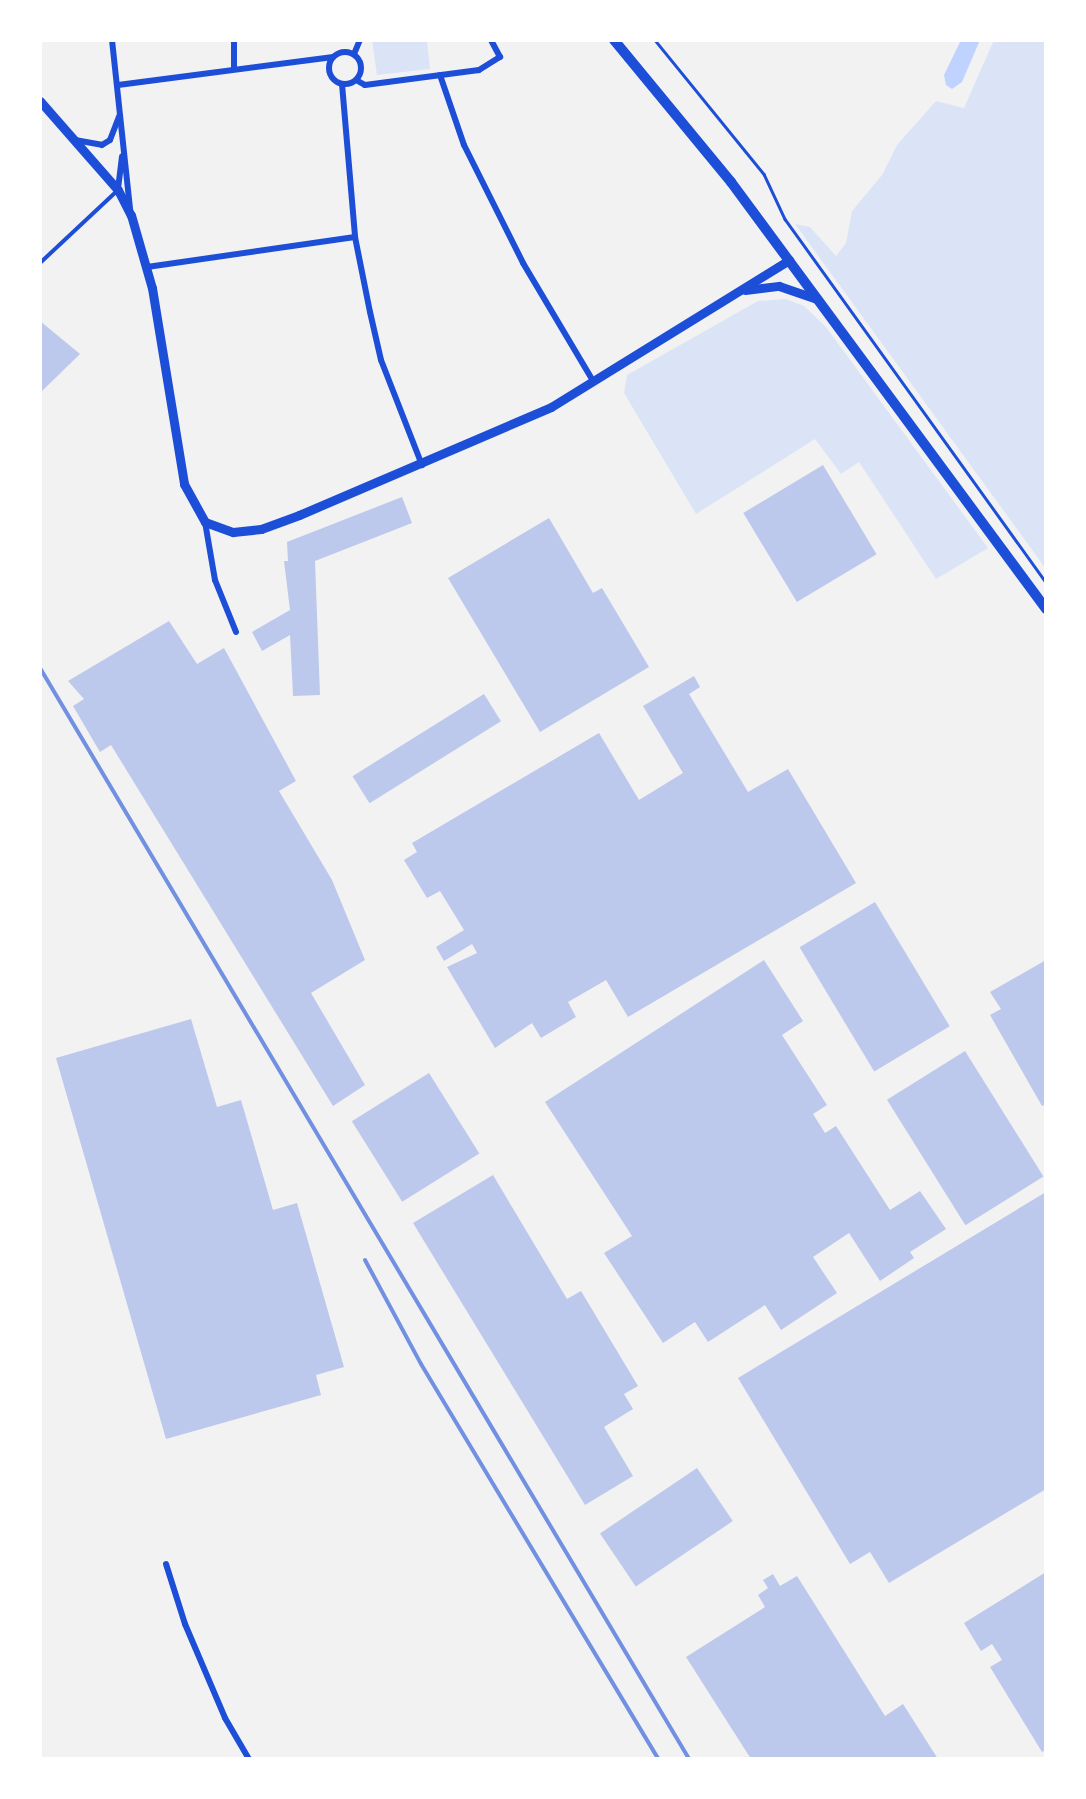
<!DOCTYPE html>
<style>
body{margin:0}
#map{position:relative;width:1086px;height:1799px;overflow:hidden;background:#f2f2f2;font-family:"Source Sans 3",sans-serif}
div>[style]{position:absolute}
.green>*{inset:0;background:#dbe4f7}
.water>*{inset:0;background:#bfd3fe}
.building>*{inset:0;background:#bdc9ec;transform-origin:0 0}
.path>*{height:2.5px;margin:-1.25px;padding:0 1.25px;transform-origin:1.25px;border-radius:1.25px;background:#1d4ed8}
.service>*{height:4px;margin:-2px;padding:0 2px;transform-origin:2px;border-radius:2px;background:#1d4ed8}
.minor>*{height:6px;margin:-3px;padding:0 3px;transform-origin:3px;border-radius:3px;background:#1d4ed8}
.minor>.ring{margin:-3px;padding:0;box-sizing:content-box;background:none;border:6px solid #1d4ed8;border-radius:50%}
.tertiary>*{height:9px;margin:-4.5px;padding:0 4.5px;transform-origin:4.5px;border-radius:4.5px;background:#1d4ed8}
.primary>*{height:10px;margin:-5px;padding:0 5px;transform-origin:5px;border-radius:5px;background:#1d4ed8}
.rail>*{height:4px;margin:-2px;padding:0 2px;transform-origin:2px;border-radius:2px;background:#7290e2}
span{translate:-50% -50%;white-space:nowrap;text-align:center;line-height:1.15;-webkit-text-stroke:8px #fff;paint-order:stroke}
.frame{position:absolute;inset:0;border:42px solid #fff;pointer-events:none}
</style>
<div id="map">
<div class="green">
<div style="clip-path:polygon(372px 40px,427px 40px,430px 69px,377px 75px)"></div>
<div style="clip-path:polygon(994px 40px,1046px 40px,1046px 569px,795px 224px,810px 227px,836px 256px,846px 243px,852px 211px,882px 175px,897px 145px,936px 101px,964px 108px)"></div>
<div style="clip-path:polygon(786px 299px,804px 306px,826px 327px,988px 548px,936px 579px,859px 462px,841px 474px,815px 439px,696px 514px,624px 393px,627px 375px,758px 301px)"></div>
</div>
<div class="water">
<div style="clip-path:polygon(961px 40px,980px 40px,962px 82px,952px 89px,946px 85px,944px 75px)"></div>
</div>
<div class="building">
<div style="clip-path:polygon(40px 321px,80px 354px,40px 393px)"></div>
<div style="left:823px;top:465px;width:104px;height:93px;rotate:59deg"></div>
<div style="clip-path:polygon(402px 497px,412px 523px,315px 561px,320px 695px,293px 696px,290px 635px,262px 651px,252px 632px,290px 610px,284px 561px,288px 561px,287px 542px)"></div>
<div style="clip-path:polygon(549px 518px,593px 593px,602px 588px,649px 667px,540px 732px,448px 578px)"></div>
<div style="clip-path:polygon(169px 621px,197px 664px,224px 648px,296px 781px,279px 791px,332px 880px,365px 960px,311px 993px,365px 1085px,333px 1106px,111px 745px,100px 752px,73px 706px,84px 699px,68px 681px)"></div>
<div style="clip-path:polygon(694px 676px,700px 687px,689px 694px,748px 792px,788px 769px,856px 883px,628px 1017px,606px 980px,568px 1002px,576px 1017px,541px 1038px,532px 1023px,495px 1048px,447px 967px,477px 953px,472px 944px,444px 961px,436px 947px,464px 930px,440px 891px,427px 898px,404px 860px,417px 852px,412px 843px,599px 733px,639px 800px,683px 773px,643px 706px)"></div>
<div style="left:484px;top:694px;width:32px;height:155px;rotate:58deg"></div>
<div style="left:875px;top:902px;width:145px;height:88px;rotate:59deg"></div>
<div style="clip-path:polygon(764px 960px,803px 1021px,782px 1035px,827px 1105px,813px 1114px,825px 1133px,836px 1126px,890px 1210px,920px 1191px,946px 1229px,910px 1252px,914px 1258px,880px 1281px,849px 1233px,813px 1257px,837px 1293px,781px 1330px,765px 1305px,708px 1342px,695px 1322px,663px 1343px,604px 1253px,632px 1236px,545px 1102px)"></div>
<div style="clip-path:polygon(1046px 960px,1046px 1104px,1042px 1106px,990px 1015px,1001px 1009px,990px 992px)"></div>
<div style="clip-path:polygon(191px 1019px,217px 1107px,241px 1100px,273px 1210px,297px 1203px,344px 1367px,316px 1375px,321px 1395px,166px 1439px,56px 1058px)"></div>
<div style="left:965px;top:1051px;width:148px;height:92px;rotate:58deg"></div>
<div style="left:429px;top:1073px;width:95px;height:91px;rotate:58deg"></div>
<div style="clip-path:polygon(493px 1175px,567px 1299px,581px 1291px,638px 1386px,624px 1394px,633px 1409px,604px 1427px,633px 1476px,585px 1505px,413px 1223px)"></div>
<div style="clip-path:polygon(1046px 1192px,1046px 1489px,889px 1583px,870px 1552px,850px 1564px,738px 1378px)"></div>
<div style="left:697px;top:1468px;width:64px;height:117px;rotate:56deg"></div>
<div style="clip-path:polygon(1046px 1572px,1046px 1749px,1042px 1752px,990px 1667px,1002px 1660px,992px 1644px,981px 1651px,964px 1623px)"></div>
<div style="clip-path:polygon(773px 1574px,780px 1586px,797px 1576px,885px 1716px,903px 1704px,938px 1759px,751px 1759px,686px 1657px,765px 1607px,758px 1595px,768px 1588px,763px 1580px)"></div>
</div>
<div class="path">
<div style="left:655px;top:40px;width:173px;rotate:50.9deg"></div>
<div style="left:764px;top:174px;width:50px;rotate:65deg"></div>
<div style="left:785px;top:219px;width:447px;rotate:54.3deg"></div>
</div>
<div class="service">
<div style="left:40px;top:263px;width:105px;rotate:-43.1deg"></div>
</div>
<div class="minor">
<div style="left:112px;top:40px;width:169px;rotate:83.9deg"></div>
<div style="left:234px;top:40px;width:28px;rotate:90deg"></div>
<div class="ring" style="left:329px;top:52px;width:26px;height:26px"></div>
<div style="left:354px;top:54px;width:15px;rotate:-67deg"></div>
<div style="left:440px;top:75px;width:74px;rotate:71.1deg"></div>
<div style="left:464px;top:145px;width:132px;rotate:63.4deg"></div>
<div style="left:523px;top:263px;width:137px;rotate:59.3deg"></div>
<div style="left:356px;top:80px;width:10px;rotate:29deg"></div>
<div style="left:365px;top:85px;width:115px;rotate:-7.5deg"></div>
<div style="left:479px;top:70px;width:25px;rotate:-32deg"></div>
<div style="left:500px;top:57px;width:19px;rotate:-118deg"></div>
<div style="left:342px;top:84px;width:154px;rotate:85.1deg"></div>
<div style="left:355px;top:237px;width:76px;rotate:78.7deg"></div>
<div style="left:370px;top:312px;width:49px;rotate:77.1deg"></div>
<div style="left:381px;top:360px;width:113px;rotate:68.7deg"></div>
<div style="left:118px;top:85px;width:217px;rotate:-7.4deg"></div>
<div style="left:75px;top:140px;width:27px;rotate:10deg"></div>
<div style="left:102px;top:145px;width:9px;rotate:-32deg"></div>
<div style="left:110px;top:140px;width:26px;rotate:-69deg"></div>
<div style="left:118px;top:189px;width:33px;rotate:-83deg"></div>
<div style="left:147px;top:267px;width:210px;rotate:-8.2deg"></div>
<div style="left:205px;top:522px;width:59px;rotate:80.2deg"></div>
<div style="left:215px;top:580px;width:56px;rotate:68deg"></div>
<div style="left:166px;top:1564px;width:63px;rotate:72.4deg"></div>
<div style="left:185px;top:1624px;width:102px;rotate:66.9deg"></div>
<div style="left:225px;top:1718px;width:48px;rotate:59.7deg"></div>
</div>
<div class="tertiary">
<div style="left:40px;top:101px;width:118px;rotate:48.8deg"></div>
<div style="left:118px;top:190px;width:28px;rotate:63deg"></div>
<div style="left:131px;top:215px;width:76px;rotate:74deg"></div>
<div style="left:152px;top:288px;width:199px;rotate:80.7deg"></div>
<div style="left:184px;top:484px;width:43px;rotate:61.1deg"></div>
<div style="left:205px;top:522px;width:30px;rotate:20deg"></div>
<div style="left:233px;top:532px;width:28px;rotate:-6deg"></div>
<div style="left:261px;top:529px;width:40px;rotate:-20.2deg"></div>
<div style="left:299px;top:515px;width:274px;rotate:-23.2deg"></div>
<div style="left:551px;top:407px;width:280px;rotate:-31.7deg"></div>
<div style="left:745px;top:290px;width:34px;rotate:-7deg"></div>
<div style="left:779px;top:286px;width:40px;rotate:18.9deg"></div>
</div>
<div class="primary">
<div style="left:614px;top:40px;width:184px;rotate:50.5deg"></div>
<div style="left:731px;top:182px;width:531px;rotate:53.58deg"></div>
</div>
<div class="rail">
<div style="left:40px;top:668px;width:1269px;rotate:59.25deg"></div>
<div style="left:365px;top:1260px;width:118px;rotate:61.7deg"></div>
<div style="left:421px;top:1364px;width:461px;rotate:59deg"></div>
</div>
<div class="frame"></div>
</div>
